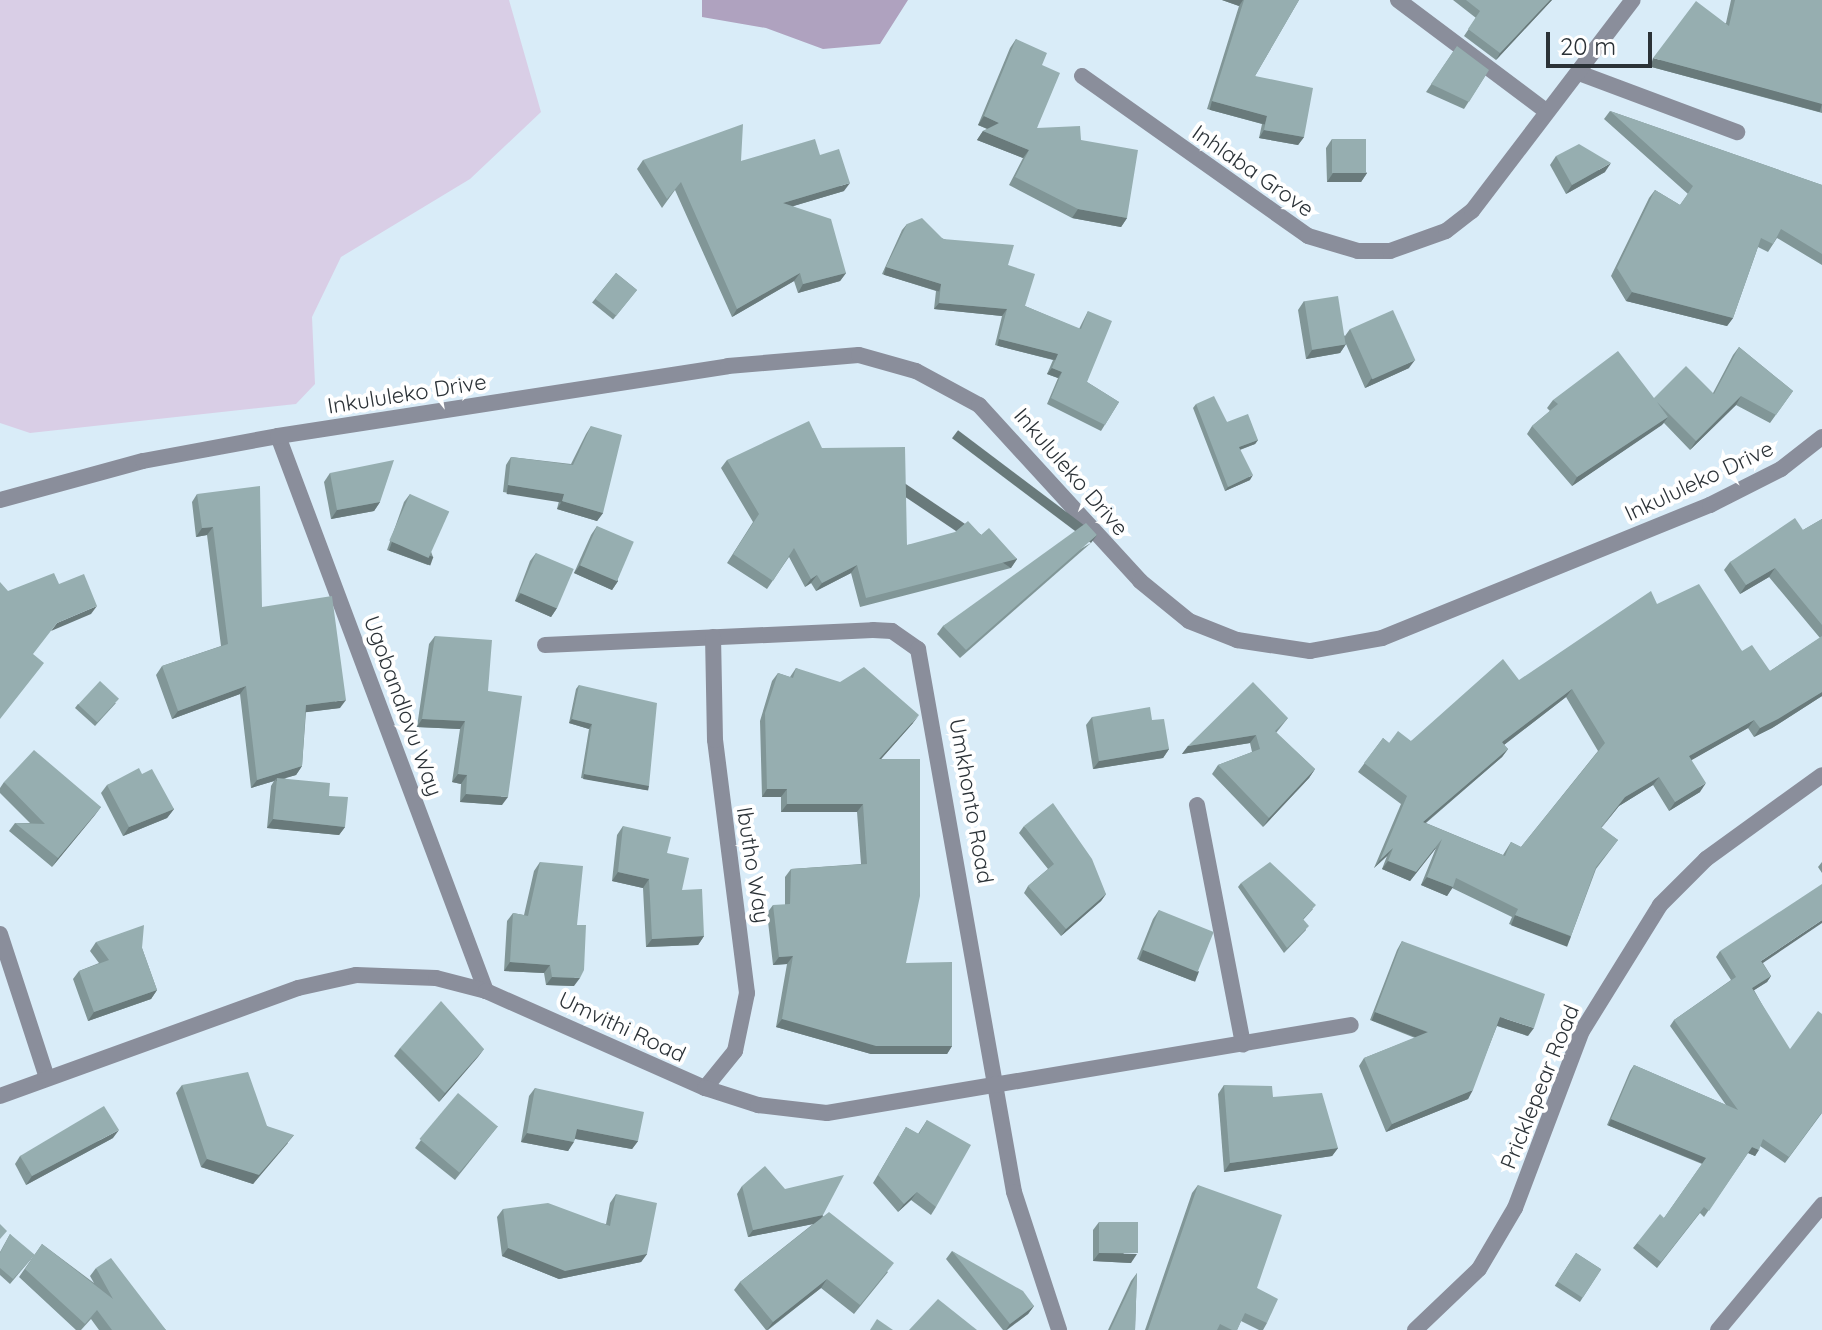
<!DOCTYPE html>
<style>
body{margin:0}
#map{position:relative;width:1822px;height:1330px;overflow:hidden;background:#d9ecf8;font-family:Quicksand,sans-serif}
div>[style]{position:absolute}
.green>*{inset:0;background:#d9cee6}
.forest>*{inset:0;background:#afa2bf}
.minor>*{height:16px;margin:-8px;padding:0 8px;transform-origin:8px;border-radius:8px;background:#8a8e9b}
.wall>*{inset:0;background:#819697;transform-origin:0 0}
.shaded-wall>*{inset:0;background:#697a7b;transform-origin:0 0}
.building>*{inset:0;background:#96aeb0;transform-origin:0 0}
span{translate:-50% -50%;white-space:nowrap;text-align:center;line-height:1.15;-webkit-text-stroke:8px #fff;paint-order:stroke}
.street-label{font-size:22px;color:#2b3237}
.scale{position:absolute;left:1546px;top:32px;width:106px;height:36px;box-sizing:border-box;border:4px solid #2b3237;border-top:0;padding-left:10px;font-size:24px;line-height:28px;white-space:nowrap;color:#2b3237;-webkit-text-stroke:6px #fff;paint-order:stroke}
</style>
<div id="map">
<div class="green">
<div style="clip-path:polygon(0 0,509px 0,541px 112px,470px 179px,341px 257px,312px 317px,315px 384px,296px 404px,30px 433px,0 423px)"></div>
</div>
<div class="forest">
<div style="clip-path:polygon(702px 0,908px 0,880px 44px,823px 49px,766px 28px,702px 17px)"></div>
</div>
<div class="minor">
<div style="left:1398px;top:0;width:186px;rotate:36.9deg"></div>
<div style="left:1579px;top:73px;width:169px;rotate:20.5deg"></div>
<div style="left:1082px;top:76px;width:277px;rotate:35.3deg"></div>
<div style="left:1308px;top:236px;width:52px;rotate:16.7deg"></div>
<div style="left:1358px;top:251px;width:32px"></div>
<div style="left:1390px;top:251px;width:59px;rotate:-19.7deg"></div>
<div style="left:1446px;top:231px;width:33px;rotate:-38deg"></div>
<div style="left:1472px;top:211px;width:265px;rotate:-52.7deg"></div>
<div style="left:278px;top:436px;width:593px;rotate:69.46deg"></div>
<div style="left:0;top:500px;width:148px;rotate:-15.3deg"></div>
<div style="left:143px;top:461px;width:137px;rotate:-10.5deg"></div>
<div style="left:278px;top:436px;width:455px;rotate:-8.8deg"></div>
<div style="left:728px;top:366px;width:131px;rotate:-4.8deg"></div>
<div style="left:859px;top:355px;width:59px;rotate:15.7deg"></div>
<div style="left:916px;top:371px;width:72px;rotate:28.4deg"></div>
<div style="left:979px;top:405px;width:239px;rotate:47.5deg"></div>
<div style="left:1140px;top:581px;width:63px;rotate:39.2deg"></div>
<div style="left:1189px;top:621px;width:52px;rotate:21.6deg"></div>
<div style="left:1237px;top:640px;width:74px;rotate:8.6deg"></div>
<div style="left:1310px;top:651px;width:73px;rotate:-10.2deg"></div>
<div style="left:1382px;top:638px;width:354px;rotate:-22.1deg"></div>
<div style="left:1710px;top:505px;width:80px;rotate:-26.9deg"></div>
<div style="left:1781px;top:469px;width:52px;rotate:-38deg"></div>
<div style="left:545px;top:645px;width:328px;rotate:-2.6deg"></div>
<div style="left:873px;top:630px;width:19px;rotate:3deg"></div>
<div style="left:892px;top:631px;width:32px;rotate:35deg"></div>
<div style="left:918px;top:649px;width:551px;rotate:79.97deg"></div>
<div style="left:1014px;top:1192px;width:145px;rotate:71.9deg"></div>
<div style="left:1197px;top:805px;width:244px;rotate:79.1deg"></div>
<div style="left:0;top:934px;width:148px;rotate:71.9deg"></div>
<div style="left:705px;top:1088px;width:48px;rotate:-51deg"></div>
<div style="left:735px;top:1051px;width:59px;rotate:-78.3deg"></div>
<div style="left:747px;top:993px;width:255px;rotate:-97.2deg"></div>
<div style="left:715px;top:740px;width:103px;rotate:-91.1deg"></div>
<div style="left:0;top:1096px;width:317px;rotate:-19.9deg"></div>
<div style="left:298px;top:988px;width:59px;rotate:-12.6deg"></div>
<div style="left:356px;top:975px;width:80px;rotate:2.1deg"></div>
<div style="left:436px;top:978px;width:52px;rotate:14.6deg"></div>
<div style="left:486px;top:991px;width:240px;rotate:23.9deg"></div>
<div style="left:705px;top:1088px;width:56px;rotate:17.8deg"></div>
<div style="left:758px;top:1105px;width:69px;rotate:6.6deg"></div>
<div style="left:827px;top:1113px;width:531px;rotate:-9.53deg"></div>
<div style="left:1415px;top:1330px;width:88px;rotate:-43.6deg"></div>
<div style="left:1479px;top:1269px;width:71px;rotate:-59.5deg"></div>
<div style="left:1515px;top:1208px;width:189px;rotate:-69.3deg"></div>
<div style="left:1582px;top:1031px;width:148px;rotate:-58.2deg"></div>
<div style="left:1660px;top:905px;width:65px;rotate:-45deg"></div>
<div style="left:1706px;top:859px;width:143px;rotate:-35.9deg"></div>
<div style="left:1718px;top:1330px;width:163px;rotate:-50.2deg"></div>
</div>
<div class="wall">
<div style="clip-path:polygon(1222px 0,1299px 0,1255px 76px,1304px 137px,1298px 145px,1259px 138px,1262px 124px,1207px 109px,1239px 6px)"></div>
<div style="clip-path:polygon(1453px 0,1552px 0,1496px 60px,1464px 36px,1476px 18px)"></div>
<div style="clip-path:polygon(1731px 0,1822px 0,1822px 113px,1648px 66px,1726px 23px)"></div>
<div style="clip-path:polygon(1016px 39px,1042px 65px,1037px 128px,1081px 140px,1127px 218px,1121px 227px,1072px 218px,1009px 185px,1023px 158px,977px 140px,983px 131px,987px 129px,978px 125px,1010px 48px)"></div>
<div style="clip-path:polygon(1457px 46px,1489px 70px,1464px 109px,1426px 92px)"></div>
<div style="clip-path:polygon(1610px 111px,1822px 185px,1822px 265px,1777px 238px,1768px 252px,1758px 247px,1733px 318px,1727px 326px,1626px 301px,1611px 276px,1649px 198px,1655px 190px,1680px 205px,1688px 194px,1604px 119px)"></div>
<div style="clip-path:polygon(1332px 139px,1367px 173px,1361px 182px,1327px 182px,1326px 148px)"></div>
<div style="clip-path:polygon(820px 155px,844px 191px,793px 206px,846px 273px,840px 281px,798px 293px,794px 281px,732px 317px,675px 190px,662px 208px,637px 169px,643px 160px,741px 161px)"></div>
<div style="clip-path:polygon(1556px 156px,1605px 172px,1566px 194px,1550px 165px)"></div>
<div style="clip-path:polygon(907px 224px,1008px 265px,1025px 306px,1079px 329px,1088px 311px,1087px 382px,1119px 402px,1101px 431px,1047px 404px,1058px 378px,1047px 374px,1053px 360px,995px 345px,1002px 316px,934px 309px,936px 291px,882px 274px,902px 230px)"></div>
<div style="left:616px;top:273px;width:27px;height:38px;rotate:39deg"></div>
<div style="clip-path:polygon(1304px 301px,1345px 336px,1350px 329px,1409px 368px,1365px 388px,1346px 344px,1340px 353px,1306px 359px,1298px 310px)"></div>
<div style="clip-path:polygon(1739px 347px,1793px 391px,1770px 423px,1736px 405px,1690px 450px,1664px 423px,1572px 486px,1527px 434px,1532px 426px,1550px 411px,1547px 408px,1553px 400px,1654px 398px,1713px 393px,1733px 355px)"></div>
<div style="clip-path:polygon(1196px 404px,1258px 440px,1255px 444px,1240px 450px,1250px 480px,1225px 491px,1193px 408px)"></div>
<div style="clip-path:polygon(591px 426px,603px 513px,597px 521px,557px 509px,559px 501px,503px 492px,506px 465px,511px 457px,571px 464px,586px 434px)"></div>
<div style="clip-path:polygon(822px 448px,907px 545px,981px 535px,1017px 559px,1011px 568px,860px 607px,851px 573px,816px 591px,811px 583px,805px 587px,789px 557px,767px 589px,727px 563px,753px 522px,721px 468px,727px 460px)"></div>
<div style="clip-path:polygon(330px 473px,380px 502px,374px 511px,331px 519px,324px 482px)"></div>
<div style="clip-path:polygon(197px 494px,262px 607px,340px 708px,306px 712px,302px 766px,296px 775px,284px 778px,329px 796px,345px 827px,339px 835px,267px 828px,271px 786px,274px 781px,251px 788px,240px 694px,172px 719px,156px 675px,162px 666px,221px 646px,207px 535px,196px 537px,192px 502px)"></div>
<div style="clip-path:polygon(410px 494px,433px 557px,428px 565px,387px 550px,404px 502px)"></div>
<div style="clip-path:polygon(evenodd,1822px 519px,1822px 696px,1772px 728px,1754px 737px,1748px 728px,1691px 760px,1700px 792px,1669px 811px,1653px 785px,1619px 806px,1601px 828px,1618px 840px,1596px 869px,1571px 936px,1565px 945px,1509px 924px,1512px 917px,1452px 888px,1447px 896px,1421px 885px,1436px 848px,1410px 881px,1382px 869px,1387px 856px,1374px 868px,1401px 804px,1358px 772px,1383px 738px,1389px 743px,1411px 741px,1657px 604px,1742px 651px,1770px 671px,1820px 638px,1769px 577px,1740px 594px,1724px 570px,1730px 562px,1803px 530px,1822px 519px,1566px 697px,1598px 751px,1521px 847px,1511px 842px,1503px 855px,1426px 823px,1502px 757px,1508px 749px,1504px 745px,1566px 697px)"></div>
<div style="clip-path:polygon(597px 526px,618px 581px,612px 590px,574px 573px,591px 535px)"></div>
<div style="clip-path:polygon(1091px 543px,960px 658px,937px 634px,943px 626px)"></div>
<div style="clip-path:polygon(536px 553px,557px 608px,551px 617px,515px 601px,530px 561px)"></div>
<div style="clip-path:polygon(435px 636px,488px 691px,502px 805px,460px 802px,461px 784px,452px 782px,460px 729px,417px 727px,429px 644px)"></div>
<div style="clip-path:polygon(796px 668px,913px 723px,881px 759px,906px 963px,952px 1046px,947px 1054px,871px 1054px,776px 1027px,787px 964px,773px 965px,767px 913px,773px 905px,785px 905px,785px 877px,791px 869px,861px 864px,857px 812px,781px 812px,781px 797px,762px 797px,760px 721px,772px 681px,778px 673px,790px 677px)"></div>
<div style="clip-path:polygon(579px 685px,649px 786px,646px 790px,581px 778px,589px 729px,569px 723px,576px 689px)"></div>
<div style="clip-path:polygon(116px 703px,95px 726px,75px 708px,78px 704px)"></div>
<div style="clip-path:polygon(1092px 717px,1152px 720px,1169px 749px,1163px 758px,1093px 769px,1086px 725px)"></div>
<div style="clip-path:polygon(1288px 718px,1276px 733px,1315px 769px,1309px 778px,1263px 827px,1212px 774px,1218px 765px,1252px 752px,1250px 743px,1182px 754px,1188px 746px)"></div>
<div style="clip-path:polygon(142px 774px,174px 809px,167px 818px,123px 836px,101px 793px,107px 785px)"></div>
<div style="clip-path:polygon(4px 782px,101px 807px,52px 867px,9px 831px,15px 823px,30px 823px,0 793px,0 788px)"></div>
<div style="clip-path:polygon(623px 826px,667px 853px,682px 890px,704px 936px,698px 945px,646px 947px,643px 888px,612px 881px,617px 835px)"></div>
<div style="clip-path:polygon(1024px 826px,1106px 894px,1101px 901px,1061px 936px,1024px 893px,1028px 886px,1048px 869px,1019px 833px)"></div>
<div style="clip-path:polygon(540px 862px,577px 925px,574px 986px,546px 985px,544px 973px,504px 971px,507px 921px,513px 913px,524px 915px,534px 871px)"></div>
<div style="clip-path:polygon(1822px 862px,1822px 873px,1818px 867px)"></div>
<div style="clip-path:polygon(1241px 883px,1313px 909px,1303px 920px,1306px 930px,1284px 953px,1238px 887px)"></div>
<div style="clip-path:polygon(1159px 910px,1193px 981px,1137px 959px,1153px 919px)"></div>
<div style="clip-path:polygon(1402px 941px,1528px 1036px,1497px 1026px,1468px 1099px,1386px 1132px,1359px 1066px,1364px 1058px,1415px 1038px,1370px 1020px,1397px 950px)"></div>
<div style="clip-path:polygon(96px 942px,142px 948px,157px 990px,151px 999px,88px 1021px,73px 979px,79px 971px,99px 963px,90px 951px)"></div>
<div style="clip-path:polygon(1720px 951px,1763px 963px,1771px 976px,1767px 982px,1754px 990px,1822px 1113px,1785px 1163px,1760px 1146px,1755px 1156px,1748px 1153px,1704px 1217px,1700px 1213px,1657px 1268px,1633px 1248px,1637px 1243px,1664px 1218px,1702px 1164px,1607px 1125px,1630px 1071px,1634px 1065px,1726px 1105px,1670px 1026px,1674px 1020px,1731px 980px,1716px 957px)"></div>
<div style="clip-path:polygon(400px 1048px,484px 1049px,439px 1102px,394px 1056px)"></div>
<div style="clip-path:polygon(182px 1085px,267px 1126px,288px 1143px,253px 1184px,201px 1167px,176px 1093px)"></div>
<div style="clip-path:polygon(1224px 1085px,1273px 1097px,1338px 1148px,1332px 1156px,1224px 1172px,1218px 1094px)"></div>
<div style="clip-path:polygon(535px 1088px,638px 1141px,632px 1149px,575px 1139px,568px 1151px,521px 1142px,529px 1096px)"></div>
<div style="clip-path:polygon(927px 1120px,936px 1207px,931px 1215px,911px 1200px,898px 1212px,873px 1183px,906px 1127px,918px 1134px)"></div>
<div style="clip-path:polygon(498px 1126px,455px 1180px,415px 1148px,421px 1140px)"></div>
<div style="clip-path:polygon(113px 1138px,26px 1185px,15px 1164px,20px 1156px)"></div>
<div style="clip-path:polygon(1198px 1185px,1257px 1288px,1267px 1323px,1263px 1330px,1259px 1330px,1241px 1321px,1237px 1330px,1145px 1330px,1192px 1193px)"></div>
<div style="clip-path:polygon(742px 1186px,785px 1189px,823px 1216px,888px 1272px,854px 1314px,821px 1288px,768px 1330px,766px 1330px,734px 1290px,740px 1282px,813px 1224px,748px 1237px,737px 1194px)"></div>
<div style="clip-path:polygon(616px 1194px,647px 1254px,641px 1262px,559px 1279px,502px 1256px,497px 1217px,503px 1209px,606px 1224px,610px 1203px)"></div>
<div style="clip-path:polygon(1099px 1222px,1131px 1263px,1093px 1261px,1093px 1230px)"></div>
<div style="clip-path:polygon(10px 1234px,31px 1259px,10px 1284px,0 1275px,0 1252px)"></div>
<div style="clip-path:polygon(42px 1244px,94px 1283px,90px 1276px,96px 1268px,166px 1330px,99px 1330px,91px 1319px,81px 1330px,76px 1330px,19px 1277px)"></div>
<div style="clip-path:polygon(952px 1251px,1034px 1306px,1028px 1314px,1007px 1330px,1003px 1330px,946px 1259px)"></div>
<div style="left:1576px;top:1253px;width:30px;height:39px;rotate:33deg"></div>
<div style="clip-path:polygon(1137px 1273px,1135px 1330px,1108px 1330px,1131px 1281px)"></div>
</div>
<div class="shaded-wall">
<div style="clip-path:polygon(1222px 0,1243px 0,1239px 6px)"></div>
<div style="clip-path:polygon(1550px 0,1552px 0,1496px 60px,1500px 53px)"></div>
<div style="left:1653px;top:58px;width:175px;height:9px;rotate:15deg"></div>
<div style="left:1212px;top:101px;width:57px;height:9px;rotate:15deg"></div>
<div style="clip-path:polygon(984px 116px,999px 123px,993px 131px,978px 125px)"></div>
<div style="clip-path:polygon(1264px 130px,1304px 137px,1298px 145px,1259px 138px)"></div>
<div style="clip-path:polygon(983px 131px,1029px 150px,1023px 158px,977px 140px)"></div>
<div style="clip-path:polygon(1611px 163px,1605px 172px,1566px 194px,1572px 185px)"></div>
<div style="clip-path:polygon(1333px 173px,1367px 173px,1361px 182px,1327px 182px)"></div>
<div style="clip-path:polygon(850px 183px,844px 191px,777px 211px,783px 203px)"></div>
<div style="clip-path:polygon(1078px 209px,1127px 218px,1121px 227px,1072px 218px)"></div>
<div style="left:886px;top:267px;width:58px;height:8px;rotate:17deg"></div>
<div style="clip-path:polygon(800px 273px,794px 281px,732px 317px,737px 309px)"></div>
<div style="clip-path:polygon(846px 273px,840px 281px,798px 293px,803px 284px)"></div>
<div style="clip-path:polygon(1632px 292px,1733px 318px,1727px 326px,1626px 301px)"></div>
<div style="clip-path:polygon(939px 303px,1007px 309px,1002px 316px,934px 309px)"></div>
<div style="left:999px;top:339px;width:61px;height:7px;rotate:14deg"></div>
<div style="clip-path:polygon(1346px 344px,1340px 353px,1306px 359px,1312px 350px)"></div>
<div style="clip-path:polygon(1415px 360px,1409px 368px,1365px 388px,1371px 379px)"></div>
<div style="clip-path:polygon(1052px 368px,1062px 372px,1058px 378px,1047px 374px)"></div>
<div style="clip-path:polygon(1741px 396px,1736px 405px,1690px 450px,1696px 441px)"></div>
<div style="clip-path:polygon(1668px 417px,1662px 425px,1572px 486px,1577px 477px)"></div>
<div style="clip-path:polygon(1258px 440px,1255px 444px,1236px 451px,1239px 447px)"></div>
<div style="clip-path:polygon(1253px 475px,1250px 480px,1225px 491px,1228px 487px)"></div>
<div style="left:508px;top:485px;width:57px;height:9px;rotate:9deg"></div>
<div style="clip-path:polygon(562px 501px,603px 513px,597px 521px,557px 509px)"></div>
<div style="clip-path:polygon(380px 502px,374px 511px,331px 519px,337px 510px)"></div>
<div style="clip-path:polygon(213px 527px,207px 535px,196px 537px,202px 528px)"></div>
<div style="left:1097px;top:535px;width:10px;height:174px;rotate:127deg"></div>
<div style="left:392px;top:542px;width:44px;height:9px;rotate:20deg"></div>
<div style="left:1017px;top:559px;width:11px;height:156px;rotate:124deg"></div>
<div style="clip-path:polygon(580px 565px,618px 581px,612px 590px,574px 573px)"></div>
<div style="clip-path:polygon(857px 565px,851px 573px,816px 591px,822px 583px)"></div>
<div style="clip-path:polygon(1775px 568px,1769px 577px,1740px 594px,1746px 585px)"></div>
<div style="clip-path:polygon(817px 575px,811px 583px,805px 587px,811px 579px)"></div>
<div style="clip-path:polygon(521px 593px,557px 608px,551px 617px,515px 601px)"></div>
<div style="clip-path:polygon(97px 606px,91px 614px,51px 631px,57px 623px)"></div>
<div style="clip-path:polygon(246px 686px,240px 694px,172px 719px,178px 711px)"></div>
<div style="clip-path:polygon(1572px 689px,1566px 697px,1496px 751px,1502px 742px)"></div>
<div style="clip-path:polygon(1822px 692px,1822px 696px,1772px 728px,1754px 737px,1760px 728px)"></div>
<div style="clip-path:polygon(346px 700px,340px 708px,300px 713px,306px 705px)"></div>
<div style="clip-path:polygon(919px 715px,913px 723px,874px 767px,879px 759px)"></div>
<div style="clip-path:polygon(422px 719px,465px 721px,460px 729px,417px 727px)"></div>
<div style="clip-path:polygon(572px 719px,592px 724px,589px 729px,569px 723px)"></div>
<div style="clip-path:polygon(1754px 720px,1748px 728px,1683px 765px,1689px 756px)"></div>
<div style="clip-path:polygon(1256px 735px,1250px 743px,1182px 754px,1188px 746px)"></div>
<div style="clip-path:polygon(1169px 749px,1163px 758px,1093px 769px,1099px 761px)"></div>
<div style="clip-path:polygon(1508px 749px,1502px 757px,1417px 830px,1423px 822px)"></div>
<div style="clip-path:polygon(302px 766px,296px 775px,276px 781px,277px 778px,274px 781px,251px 788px,257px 780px)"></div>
<div style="clip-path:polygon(1315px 769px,1309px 778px,1263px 827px,1269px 818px)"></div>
<div style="clip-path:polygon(458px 774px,467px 775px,461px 784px,452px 782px)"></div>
<div style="left:584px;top:774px;width:66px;height:5px;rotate:10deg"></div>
<div style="clip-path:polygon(1659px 777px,1653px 785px,1619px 806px,1595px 836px,1625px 797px)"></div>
<div style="clip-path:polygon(1706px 783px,1700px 792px,1669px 811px,1675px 802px)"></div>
<div style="clip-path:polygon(767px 789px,787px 789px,781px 797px,762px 797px)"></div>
<div style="clip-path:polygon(466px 794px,508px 797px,502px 805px,460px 802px)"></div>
<div style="clip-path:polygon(787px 804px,863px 804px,857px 812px,781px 812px)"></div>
<div style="clip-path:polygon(101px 807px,95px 815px,52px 867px,58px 858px)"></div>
<div style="clip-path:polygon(174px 809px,167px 818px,123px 836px,129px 827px)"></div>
<div style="clip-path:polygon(273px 819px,345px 827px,339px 835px,267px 828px)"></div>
<div style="clip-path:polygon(1393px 848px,1387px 856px,1374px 868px,1380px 860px)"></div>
<div style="clip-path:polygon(1436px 848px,1410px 881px,1382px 869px,1388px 861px)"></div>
<div style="clip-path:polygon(618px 872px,649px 879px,643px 888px,612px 881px)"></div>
<div style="clip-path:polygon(1427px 877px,1453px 887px,1447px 896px,1421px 885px)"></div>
<div style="clip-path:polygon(1106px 894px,1101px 901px,1061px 936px,1066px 929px)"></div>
<div style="left:1515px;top:915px;width:60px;height:11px;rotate:21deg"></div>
<div style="clip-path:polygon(1822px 920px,1822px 923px,1757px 967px,1761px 961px)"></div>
<div style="clip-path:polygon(704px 936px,698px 945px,646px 947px,652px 939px)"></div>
<div style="left:1143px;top:950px;width:60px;height:11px;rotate:21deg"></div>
<div style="clip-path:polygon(793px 956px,787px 964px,773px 965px,779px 957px)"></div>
<div style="clip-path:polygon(510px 962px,550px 965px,544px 973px,504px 971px)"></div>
<div style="clip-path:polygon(1771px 976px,1767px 982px,1748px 994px,1752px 988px)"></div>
<div style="clip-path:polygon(552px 977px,580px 978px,574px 986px,546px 985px)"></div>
<div style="clip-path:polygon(157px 990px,151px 999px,88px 1021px,94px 1012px)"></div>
<div style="left:1375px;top:1012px;width:57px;height:9px;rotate:21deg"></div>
<div style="clip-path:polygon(1500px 1017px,1534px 1028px,1528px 1036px,1495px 1025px)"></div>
<div style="clip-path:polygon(782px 1019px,952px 1046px,947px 1054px,871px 1054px,776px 1027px)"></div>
<div style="clip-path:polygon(484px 1049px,478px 1057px,439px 1102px,445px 1093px)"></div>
<div style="clip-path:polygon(1473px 1090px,1468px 1099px,1386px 1132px,1392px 1124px)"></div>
<div style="left:1611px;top:1119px;width:103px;height:7px;rotate:22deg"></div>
<div style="clip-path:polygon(577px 1129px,638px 1141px,632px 1149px,571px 1138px)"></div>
<div style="clip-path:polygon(119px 1130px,113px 1138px,26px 1185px,32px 1176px)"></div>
<div style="clip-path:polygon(527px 1133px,574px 1142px,568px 1151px,521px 1142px)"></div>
<div style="clip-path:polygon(294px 1135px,253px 1184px,201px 1167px,207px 1159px)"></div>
<div style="clip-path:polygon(1752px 1147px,1759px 1150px,1755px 1156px,1748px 1153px)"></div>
<div style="clip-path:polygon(1338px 1148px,1332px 1156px,1224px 1172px,1230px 1163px)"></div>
<div style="clip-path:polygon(917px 1192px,911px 1200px,898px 1212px,904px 1204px)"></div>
<div style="clip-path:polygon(823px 1215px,818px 1223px,748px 1237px,753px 1230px)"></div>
<div style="clip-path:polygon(508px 1248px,647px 1254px,641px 1262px,559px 1279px,502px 1256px)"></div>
<div style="clip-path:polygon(1099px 1253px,1137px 1254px,1131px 1263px,1093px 1261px)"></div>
<div style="clip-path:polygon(827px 1279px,821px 1288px,767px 1330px,773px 1322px)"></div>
<div style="clip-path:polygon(1034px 1306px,1028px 1314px,1006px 1330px,1010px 1324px)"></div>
</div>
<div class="building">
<div style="clip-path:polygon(1244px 0,1299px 0,1255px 76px,1313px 88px,1304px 137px,1264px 130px,1267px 116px,1212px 101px)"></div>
<div style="clip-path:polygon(1466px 0,1550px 0,1500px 53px,1468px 29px,1480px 11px)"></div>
<div style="clip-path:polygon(1735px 0,1822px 0,1822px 104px,1653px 58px,1696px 1px,1729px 26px)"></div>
<div style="clip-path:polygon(1016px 39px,1047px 53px,1042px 65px,1060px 73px,1037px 128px,1080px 126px,1081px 140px,1138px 150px,1127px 218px,1078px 209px,1015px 177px,1029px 150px,983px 131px,999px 123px,984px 116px)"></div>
<div style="clip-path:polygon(1457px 46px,1489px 70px,1469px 102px,1431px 84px)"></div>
<div style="clip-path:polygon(1610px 111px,1822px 185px,1822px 254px,1781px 229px,1773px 244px,1761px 238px,1733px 318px,1632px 292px,1617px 268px,1655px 190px,1680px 205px,1693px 186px)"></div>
<div style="clip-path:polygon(743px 124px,741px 161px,815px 139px,820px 155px,839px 149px,850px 183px,783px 203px,831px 219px,846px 273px,803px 284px,800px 273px,737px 309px,681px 182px,667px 199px,643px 160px)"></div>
<div style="left:1332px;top:139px;width:34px;height:34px"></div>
<div style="clip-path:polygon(1579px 144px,1611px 163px,1572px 185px,1556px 156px)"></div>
<div style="clip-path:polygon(922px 218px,943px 239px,1014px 245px,1008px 265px,1035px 274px,1025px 306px,1081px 329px,1088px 311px,1112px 321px,1087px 382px,1119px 402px,1105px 425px,1051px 398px,1062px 372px,1052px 368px,1058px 354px,999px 339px,1007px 309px,939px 303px,941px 284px,886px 267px,907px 224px)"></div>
<div style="left:616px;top:273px;width:27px;height:33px;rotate:39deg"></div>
<div style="left:1338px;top:296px;width:49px;height:34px;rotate:81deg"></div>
<div style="left:1393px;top:310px;width:55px;height:47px;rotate:66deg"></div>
<div style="clip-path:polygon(1739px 347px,1793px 391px,1776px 415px,1741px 396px,1696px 441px,1657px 402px,1668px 417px,1577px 477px,1532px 426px,1558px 404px,1553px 400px,1618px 351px,1654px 398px,1686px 366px,1714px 394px)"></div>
<div style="clip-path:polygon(1214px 396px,1227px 422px,1248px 414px,1258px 440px,1239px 447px,1253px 475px,1228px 487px,1196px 404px)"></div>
<div style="clip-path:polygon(809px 421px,822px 448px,905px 447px,907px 545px,955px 532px,968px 521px,981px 535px,989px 528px,1017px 559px,866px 598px,857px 565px,822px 583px,817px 575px,811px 579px,794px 548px,773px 581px,733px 554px,759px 514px,727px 460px)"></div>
<div style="clip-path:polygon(591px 426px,622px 435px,603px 513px,562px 501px,564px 494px,508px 485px,511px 457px,573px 465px)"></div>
<div style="clip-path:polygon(394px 460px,380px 502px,337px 510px,330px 473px)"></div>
<div style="clip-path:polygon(260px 486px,262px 607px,332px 596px,346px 700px,306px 705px,302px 766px,257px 780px,246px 686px,178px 711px,162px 666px,228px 644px,213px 527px,202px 528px,197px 494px)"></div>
<div style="left:410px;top:494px;width:43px;height:51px;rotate:24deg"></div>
<div style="clip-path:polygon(1795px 518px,1803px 530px,1822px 519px,1822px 625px,1775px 568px,1746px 585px,1730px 562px)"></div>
<div style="clip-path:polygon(1086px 523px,1097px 535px,966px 650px,943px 626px)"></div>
<div style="left:597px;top:526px;width:40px;height:43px;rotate:23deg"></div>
<div style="left:536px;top:553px;width:41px;height:43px;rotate:23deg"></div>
<div style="clip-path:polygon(54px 573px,59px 584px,84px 574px,97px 606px,57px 623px,33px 654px,44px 663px,0 719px,0 582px,8px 591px)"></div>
<div style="clip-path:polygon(evenodd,1699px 584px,1742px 651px,1752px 645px,1770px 671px,1822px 636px,1822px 692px,1778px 719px,1760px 728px,1754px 720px,1689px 756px,1706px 783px,1675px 802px,1659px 777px,1625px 797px,1601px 827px,1618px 840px,1596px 867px,1571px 936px,1515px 915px,1518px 909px,1456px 878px,1453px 887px,1427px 877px,1442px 839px,1416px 872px,1388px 861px,1393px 848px,1380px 860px,1407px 796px,1364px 763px,1383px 738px,1389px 743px,1398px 731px,1411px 741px,1503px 659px,1519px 680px,1651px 591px,1657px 604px,1699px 584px,1572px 689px,1605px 743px,1521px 847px,1511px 842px,1505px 856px,1423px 822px,1508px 749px,1502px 742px,1572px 689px)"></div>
<div style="clip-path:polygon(435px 636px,492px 640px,488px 691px,522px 696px,508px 797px,466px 794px,467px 775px,458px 774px,465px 721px,422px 719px)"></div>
<div style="clip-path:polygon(864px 667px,919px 715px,879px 759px,920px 759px,920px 896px,906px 963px,952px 962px,952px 1046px,876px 1046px,782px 1019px,793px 956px,779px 957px,773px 905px,790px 904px,791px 869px,867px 864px,863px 804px,787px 804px,787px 789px,767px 789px,765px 713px,778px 673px,793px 678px,796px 668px,840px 682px)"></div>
<div style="left:100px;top:681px;width:26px;height:32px;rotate:43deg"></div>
<div style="clip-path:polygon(1253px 682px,1288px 718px,1275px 731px,1315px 769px,1269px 818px,1218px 765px,1260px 749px,1256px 735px,1188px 746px)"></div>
<div style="clip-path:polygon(579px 685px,657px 703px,649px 786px,584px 774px,592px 724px,572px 719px)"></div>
<div style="clip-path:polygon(1150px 707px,1152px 720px,1164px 719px,1169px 749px,1099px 761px,1092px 717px)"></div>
<div style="clip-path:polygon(34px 750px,101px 807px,58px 858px,15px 823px,45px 824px,4px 782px)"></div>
<div style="clip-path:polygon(139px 768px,142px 774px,152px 769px,174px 809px,129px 827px,107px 785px)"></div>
<div style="clip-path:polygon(277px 778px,330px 783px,329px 796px,348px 797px,345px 827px,273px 819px)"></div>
<div style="clip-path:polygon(1053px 803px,1092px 859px,1106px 894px,1066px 929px,1028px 886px,1054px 864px,1024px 826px)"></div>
<div style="clip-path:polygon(623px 826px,671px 837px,667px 853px,689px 858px,682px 890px,702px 889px,704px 936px,652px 939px,649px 879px,618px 872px)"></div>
<div style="clip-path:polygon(540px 862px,583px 866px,577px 925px,586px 925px,584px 970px,580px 978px,552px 977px,550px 965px,510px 962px,513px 913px,528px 916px)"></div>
<div style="clip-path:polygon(1270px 862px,1316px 905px,1303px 919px,1309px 926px,1287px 948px,1241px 883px)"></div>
<div style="clip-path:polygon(1822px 884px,1822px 920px,1761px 961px,1771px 976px,1752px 988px,1790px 1049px,1818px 1011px,1822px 1014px,1822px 1112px,1789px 1157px,1763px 1139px,1759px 1150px,1752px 1147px,1709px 1211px,1704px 1207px,1661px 1262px,1637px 1243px,1660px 1214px,1664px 1218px,1706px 1158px,1611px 1119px,1634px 1065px,1738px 1110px,1674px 1020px,1736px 977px,1720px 951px)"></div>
<div style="left:1159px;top:910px;width:59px;height:43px;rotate:22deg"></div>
<div style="clip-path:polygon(144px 925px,142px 948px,157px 990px,94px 1012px,79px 971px,109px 960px,96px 942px)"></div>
<div style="clip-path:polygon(1402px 941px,1545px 994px,1534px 1028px,1500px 1017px,1473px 1090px,1392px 1124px,1364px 1058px,1428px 1032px,1375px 1012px)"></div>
<div style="clip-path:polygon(441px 1001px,484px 1049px,445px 1093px,400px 1048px)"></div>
<div style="clip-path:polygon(248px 1072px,267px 1126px,294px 1135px,259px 1175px,207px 1159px,182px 1085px)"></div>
<div style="clip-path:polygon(1224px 1085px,1272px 1086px,1273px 1097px,1322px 1093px,1338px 1148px,1230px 1163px)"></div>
<div style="clip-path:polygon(535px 1088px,644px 1112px,638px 1141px,577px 1129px,574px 1142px,527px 1133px)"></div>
<div style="left:458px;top:1093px;width:52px;height:60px;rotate:40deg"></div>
<div style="clip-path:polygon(104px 1106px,119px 1130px,32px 1176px,20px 1156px)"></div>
<div style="clip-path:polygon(927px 1120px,971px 1145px,936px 1207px,917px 1192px,904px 1204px,878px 1175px,906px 1127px,919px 1134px)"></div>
<div style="clip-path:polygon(765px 1166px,785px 1189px,844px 1175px,823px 1215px,753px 1230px,742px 1186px)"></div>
<div style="clip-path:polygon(1198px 1185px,1282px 1215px,1257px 1288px,1278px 1299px,1267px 1323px,1245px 1313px,1237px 1330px,1232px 1330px,1220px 1324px,1217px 1330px,1148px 1330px)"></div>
<div style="clip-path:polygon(616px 1194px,657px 1203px,647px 1254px,565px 1271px,508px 1248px,503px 1209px,548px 1203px,610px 1226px)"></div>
<div style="clip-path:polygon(829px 1212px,894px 1263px,860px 1305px,827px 1279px,773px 1322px,740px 1282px)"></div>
<div style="left:1099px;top:1222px;width:39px;height:31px"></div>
<div style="clip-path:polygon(0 1224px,7px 1231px,0 1239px)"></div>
<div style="clip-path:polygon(10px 1234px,35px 1255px,13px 1279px,0 1268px,0 1253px)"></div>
<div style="clip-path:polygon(42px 1244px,113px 1299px,96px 1268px,111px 1258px,166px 1330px,112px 1330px,97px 1310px,85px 1324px,25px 1269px)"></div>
<div style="clip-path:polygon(952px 1251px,1023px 1291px,1034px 1306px,1010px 1324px)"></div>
<div style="left:1576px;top:1253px;width:30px;height:34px;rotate:33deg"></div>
<div style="clip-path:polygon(1137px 1273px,1135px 1330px,1110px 1330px)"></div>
<div style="clip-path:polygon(938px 1299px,977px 1330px,909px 1330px)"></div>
<div style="clip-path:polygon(877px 1319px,893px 1330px,870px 1330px)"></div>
</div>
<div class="street-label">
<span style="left:1253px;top:171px;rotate:35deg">Inhlaba Grove</span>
<span style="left:407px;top:394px;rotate:-9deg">Inkululeko Drive</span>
<span style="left:1071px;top:472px;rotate:49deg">Inkululeko Drive</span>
<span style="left:1699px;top:481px;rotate:-25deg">Inkululeko Drive</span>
<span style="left:403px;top:706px;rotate:70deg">Ugobandlovu Way</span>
<span style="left:971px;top:801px;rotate:80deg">Umkhonto Road</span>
<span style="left:753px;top:865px;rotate:81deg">Ibutho Way</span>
<span style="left:622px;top:1027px;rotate:25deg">Umvithi Road</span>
<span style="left:1540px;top:1087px;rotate:-68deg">Pricklepear Road</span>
</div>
<div class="scale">20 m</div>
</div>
